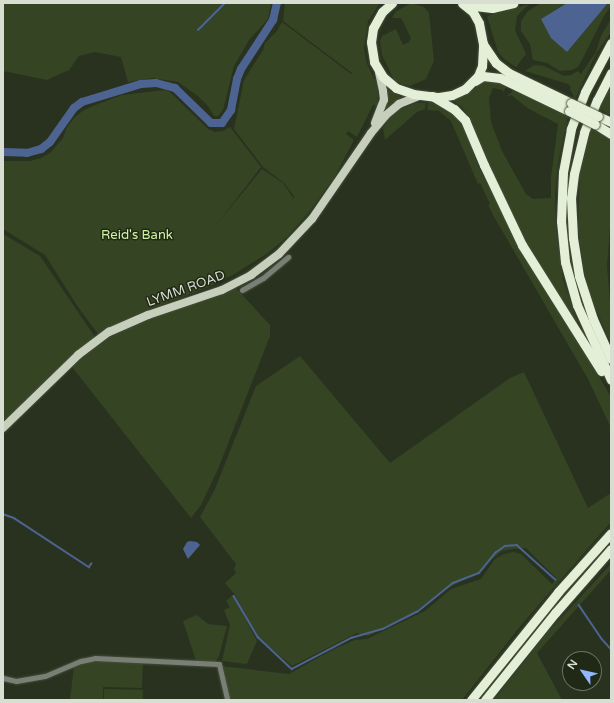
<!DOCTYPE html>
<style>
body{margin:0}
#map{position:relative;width:614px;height:703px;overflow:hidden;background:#29321f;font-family:"Varela Round",sans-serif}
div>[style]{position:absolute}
.green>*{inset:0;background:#354423;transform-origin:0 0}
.water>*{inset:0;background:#4d6492}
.stream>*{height:1.5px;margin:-0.75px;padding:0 0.75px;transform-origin:0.75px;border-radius:0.75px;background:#4d6492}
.river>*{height:8px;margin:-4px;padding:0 4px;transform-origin:4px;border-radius:4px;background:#4d6492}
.roads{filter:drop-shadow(0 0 1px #454e3c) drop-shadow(0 0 1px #454e3c)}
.street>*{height:5px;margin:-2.5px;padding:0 2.5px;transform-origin:2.5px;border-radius:2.5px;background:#7a7f75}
.primary>*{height:8px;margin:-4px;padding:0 4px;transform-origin:4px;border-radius:4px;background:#c5cfbb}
.highway>*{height:9px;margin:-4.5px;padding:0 4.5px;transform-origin:4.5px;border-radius:4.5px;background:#e3efd6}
.bridges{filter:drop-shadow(0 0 1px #454e3c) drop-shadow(0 0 1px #454e3c)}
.highway-bridge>*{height:9px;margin:-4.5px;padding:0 4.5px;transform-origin:4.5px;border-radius:4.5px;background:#e3efd6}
span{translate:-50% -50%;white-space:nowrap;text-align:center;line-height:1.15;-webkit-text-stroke:3px #202816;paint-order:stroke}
.park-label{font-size:13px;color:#cdf2a3}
.street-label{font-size:13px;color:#d8ded2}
.frame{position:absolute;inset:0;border:4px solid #d8ded2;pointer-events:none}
.north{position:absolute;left:562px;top:651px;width:40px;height:40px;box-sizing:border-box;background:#202816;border:1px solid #6a7161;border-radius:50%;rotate:304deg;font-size:11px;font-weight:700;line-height:16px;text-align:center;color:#d8ded2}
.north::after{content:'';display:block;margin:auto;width:14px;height:18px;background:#93b7fd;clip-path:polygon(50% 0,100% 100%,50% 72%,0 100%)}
</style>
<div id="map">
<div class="green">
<div style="clip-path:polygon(3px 3px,271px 3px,268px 19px,249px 40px,234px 66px,223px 110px,218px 116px,214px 116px,208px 106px,198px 96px,178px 82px,152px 78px,128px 82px,121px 57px,94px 52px,79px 56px,69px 70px,47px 80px,3px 71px)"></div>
<div style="clip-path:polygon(285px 3px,380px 3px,368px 21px,364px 48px,367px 64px,377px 85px,378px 95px,377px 106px,373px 105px,357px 137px,348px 131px,346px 134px,354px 140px,335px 176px,310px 211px,287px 237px,268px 253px,231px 276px,209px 287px,137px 314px,98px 334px,78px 307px,45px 255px,3px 229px,3px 161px,30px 161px,41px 158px,50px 153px,63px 138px,67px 127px,74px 118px,84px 110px,98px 104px,122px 95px,165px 90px,170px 92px,208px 129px,215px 132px,223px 131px,230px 127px,261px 167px,217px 224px,262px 169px,283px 183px,294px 199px,294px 196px,284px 183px,263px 167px,234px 129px,244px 80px,263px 50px,265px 43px,277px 31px,282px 22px,351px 74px,352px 73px,283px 21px)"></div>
<div style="clip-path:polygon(411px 3px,424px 7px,429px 13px,434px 61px,426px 79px,410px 86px,402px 84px,394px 80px,382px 55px,380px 41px,382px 36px,396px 29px,403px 45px,409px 42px,411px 38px,401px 18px,392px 18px,395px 12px)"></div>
<div style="clip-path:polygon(541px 3px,567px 3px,541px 19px,567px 52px,608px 3px,611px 3px,611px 6px,604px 16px,583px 58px,578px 67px,572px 70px,560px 71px,547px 63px,533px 60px,530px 44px,521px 31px,521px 21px,528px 11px)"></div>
<div style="clip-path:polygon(529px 4px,517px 16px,516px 24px,515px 30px,526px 54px,516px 67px,504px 59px,498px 52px,487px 16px)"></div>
<div style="clip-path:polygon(611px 19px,611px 32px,596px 54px,575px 99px,570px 89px,571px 87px,568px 84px,525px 71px,534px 65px,544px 66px,564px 76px,571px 75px,578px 71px,581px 74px,596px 52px,601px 36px)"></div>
<div style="clip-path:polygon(484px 80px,500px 83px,506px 87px,503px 93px,503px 90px,493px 88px,489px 98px,491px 122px,502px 151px,526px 194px,533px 199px,551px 198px,551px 177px,558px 124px,529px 109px,511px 95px,506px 97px,515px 89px,568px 117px,558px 163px,555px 195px,556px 229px,563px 280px,579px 326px,532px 256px,515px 223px,498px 187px,471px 120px,462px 107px,451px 99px,472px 90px)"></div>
<div style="clip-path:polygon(611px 83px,611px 116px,598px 108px)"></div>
<div style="clip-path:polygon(386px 88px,400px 96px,401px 99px,383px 112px)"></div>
<div style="clip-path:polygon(428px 102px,444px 106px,460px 119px,467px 134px,478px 166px,498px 205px,611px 397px,611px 428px,588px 379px,493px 215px,488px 205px,490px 204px,480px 183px,478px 184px,451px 121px,439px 111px,427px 110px)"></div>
<div style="clip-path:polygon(416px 103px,426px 103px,425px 109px,417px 112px,385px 140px,383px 128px,389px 119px,397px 111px)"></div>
<div style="clip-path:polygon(591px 129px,597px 129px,611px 139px,611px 213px,607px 266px,611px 314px,611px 344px,594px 304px,585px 276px,578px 229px,580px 173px)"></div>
<div style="clip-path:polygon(3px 234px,40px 256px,95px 337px,50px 376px,21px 408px,4px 421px)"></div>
<div style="clip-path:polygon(235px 287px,270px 325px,270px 336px,218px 469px,201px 505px,191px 518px,72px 367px,98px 345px,121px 330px)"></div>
<div style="clip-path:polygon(300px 356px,390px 463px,510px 378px,524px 372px,588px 508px,611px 493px,611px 522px,522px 624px,462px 700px,229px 700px,227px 688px,221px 666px,289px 674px,334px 649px,355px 640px,367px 639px,425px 611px,451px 589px,481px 579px,495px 559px,504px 554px,513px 552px,521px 554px,552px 584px,557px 579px,526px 548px,513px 549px,502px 551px,490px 561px,483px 570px,442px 591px,416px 611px,368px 636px,357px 633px,292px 666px,258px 637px,235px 595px,225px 583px,236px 573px,234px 569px,236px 564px,200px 517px,215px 489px,256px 386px)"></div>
<div style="clip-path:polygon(611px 564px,611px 570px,537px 653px,562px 700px,494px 700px,547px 633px)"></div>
<div style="clip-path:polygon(233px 595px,257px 641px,247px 664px,222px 661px,230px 625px,224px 610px,230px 607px,226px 601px)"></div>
<div style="clip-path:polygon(197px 615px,208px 624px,227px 626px,219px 656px,215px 662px,196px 661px,183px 621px)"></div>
<div style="clip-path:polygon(92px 660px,143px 662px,142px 688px,103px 687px,103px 700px,70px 700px,74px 666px)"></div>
<div style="left:104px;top:689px;width:39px;height:11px;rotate:1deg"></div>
</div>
<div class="water">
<div style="clip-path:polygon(567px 3px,608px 3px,567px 52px,551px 38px,541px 19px)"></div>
<div style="clip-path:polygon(190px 541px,197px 542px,200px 545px,188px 559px,183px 549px,187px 542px)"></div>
</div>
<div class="stream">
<div style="left:198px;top:30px;width:38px;rotate:-45deg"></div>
<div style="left:3px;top:514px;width:12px;rotate:20deg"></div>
<div style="left:14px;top:518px;width:90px;rotate:33.2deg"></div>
<div style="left:89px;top:567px;width:4px;rotate:-56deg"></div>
<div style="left:234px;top:596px;width:48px;rotate:59.7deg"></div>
<div style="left:258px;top:637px;width:47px;rotate:43.3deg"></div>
<div style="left:292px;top:669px;width:67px;rotate:-27.7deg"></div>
<div style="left:351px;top:638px;width:33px;rotate:-16deg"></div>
<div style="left:383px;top:629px;width:38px;rotate:-27deg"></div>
<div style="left:417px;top:612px;width:46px;rotate:-38.9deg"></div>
<div style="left:453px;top:583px;width:28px;rotate:-21deg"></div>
<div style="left:479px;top:573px;width:26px;rotate:-51deg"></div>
<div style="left:495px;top:553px;width:12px;rotate:-35deg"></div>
<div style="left:505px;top:546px;width:12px;rotate:-5deg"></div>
<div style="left:517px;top:545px;width:52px;rotate:41.9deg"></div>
<div style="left:579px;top:605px;width:41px;rotate:55.9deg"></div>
<div style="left:602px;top:639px;width:13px;rotate:48deg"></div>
</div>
<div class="river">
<div style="left:3px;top:152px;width:24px;rotate:2deg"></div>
<div style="left:27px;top:153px;width:15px;rotate:-16deg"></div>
<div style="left:41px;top:149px;width:11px;rotate:-38deg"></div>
<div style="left:50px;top:142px;width:42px;rotate:-54.8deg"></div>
<div style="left:74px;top:108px;width:10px;rotate:-37deg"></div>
<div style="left:82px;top:102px;width:62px;rotate:-17deg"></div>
<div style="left:141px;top:84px;width:15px;rotate:-4deg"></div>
<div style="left:156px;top:83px;width:20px;rotate:15deg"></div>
<div style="left:175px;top:88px;width:50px;rotate:44.2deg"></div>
<div style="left:211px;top:123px;width:11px"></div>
<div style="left:222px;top:123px;width:16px;rotate:-55deg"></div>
<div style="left:231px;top:110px;width:32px;rotate:-79deg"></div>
<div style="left:237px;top:79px;width:11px;rotate:-68deg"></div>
<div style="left:241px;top:69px;width:59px;rotate:-56.9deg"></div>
<div style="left:273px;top:20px;width:17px;rotate:-77deg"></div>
</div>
<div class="roads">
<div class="street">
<div style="left:242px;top:290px;width:24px;rotate:-30deg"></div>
<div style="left:263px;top:278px;width:33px;rotate:-40deg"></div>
<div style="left:3px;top:678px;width:13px;rotate:13deg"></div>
<div style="left:16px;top:681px;width:29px;rotate:-10deg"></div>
<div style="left:45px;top:676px;width:39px;rotate:-23deg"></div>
<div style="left:81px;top:661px;width:14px;rotate:-12deg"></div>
<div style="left:95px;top:658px;width:124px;rotate:2.8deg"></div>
<div style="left:219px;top:664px;width:37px;rotate:77deg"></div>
</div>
<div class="primary">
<div style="left:375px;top:123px;width:25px;rotate:-69deg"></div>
<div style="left:384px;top:100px;width:9px;rotate:-96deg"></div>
<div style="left:383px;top:91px;width:19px;rotate:-102deg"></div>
<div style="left:3px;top:428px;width:105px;rotate:-44.2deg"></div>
<div style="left:78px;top:355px;width:39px;rotate:-37deg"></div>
<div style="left:109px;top:332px;width:43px;rotate:-23.6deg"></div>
<div style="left:148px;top:315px;width:78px;rotate:-18.7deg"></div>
<div style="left:222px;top:290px;width:33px;rotate:-27deg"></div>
<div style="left:251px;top:275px;width:35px;rotate:-37deg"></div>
<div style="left:279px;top:254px;width:48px;rotate:-46.7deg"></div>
<div style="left:312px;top:219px;width:104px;rotate:-55.5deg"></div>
<div style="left:371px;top:133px;width:23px;rotate:-50deg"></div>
<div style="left:386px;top:115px;width:17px;rotate:-40deg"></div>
<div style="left:399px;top:104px;width:22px;rotate:-22deg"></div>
</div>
<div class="highway">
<div style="left:392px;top:3px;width:13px;rotate:138deg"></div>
<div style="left:382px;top:12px;width:18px;rotate:119deg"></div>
<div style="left:373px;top:28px;width:14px;rotate:98deg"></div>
<div style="left:371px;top:42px;width:20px;rotate:81deg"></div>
<div style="left:374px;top:62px;width:17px;rotate:59deg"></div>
<div style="left:383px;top:77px;width:17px;rotate:40deg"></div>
<div style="left:396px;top:88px;width:18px;rotate:19deg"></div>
<div style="left:413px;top:94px;width:26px;rotate:7deg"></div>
<div style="left:439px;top:97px;width:13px;rotate:-9deg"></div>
<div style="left:452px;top:95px;width:14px;rotate:-25deg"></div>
<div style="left:465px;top:89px;width:18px;rotate:-45deg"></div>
<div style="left:478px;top:76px;width:11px;rotate:-68deg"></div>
<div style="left:482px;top:66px;width:22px;rotate:-87deg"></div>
<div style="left:483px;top:44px;width:21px;rotate:-101deg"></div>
<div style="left:479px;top:23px;width:13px;rotate:-119deg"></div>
<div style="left:473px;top:12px;width:14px;rotate:-141deg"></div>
<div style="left:465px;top:3px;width:10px;rotate:17deg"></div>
<div style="left:475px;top:6px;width:17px;rotate:7deg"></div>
<div style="left:492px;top:8px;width:22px;rotate:-13deg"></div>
<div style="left:611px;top:43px;width:55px;rotate:118deg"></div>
<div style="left:585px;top:92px;width:40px;rotate:111deg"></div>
<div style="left:571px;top:129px;width:44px;rotate:100.5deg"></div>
<div style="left:563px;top:172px;width:49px;rotate:92.3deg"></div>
<div style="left:561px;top:221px;width:41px;rotate:84.4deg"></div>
<div style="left:565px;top:262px;width:45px;rotate:74.4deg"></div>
<div style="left:577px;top:305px;width:82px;rotate:65.6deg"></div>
<div style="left:483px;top:44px;width:23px;rotate:56deg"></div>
<div style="left:496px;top:63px;width:16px;rotate:38deg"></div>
<div style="left:509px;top:73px;width:69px;rotate:25.8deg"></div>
<div style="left:611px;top:73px;width:30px;rotate:117deg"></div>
<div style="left:597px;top:100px;width:35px;rotate:112deg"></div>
<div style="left:584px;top:133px;width:42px;rotate:103.7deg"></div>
<div style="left:574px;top:174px;width:24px;rotate:97deg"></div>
<div style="left:571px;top:198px;width:40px;rotate:87.1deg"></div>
<div style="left:573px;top:238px;width:38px;rotate:81deg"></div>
<div style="left:579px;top:276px;width:45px;rotate:72deg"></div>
<div style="left:593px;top:319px;width:44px;rotate:65.8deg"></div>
<div style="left:475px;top:81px;width:9px;rotate:-32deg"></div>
<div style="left:483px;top:76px;width:17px;rotate:7deg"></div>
<div style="left:500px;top:78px;width:76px;rotate:25.6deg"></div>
<div style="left:432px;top:96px;width:26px;rotate:31deg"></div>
<div style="left:454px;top:109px;width:16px;rotate:45deg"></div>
<div style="left:465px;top:120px;width:49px;rotate:67.1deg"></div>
<div style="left:484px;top:165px;width:89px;rotate:64.6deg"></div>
<div style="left:522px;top:245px;width:149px;rotate:57.9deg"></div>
<div style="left:598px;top:116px;width:14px;rotate:25deg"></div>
<div style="left:595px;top:124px;width:19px;rotate:32deg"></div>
<div style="left:471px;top:700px;width:139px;rotate:-51.1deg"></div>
<div style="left:558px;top:592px;width:79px;rotate:-48.1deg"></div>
<div style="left:485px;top:700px;width:112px;rotate:-51.2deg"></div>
<div style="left:555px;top:613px;width:85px;rotate:-48.8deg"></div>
</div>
</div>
<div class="bridges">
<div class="highway-bridge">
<div style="left:571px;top:103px;width:30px;rotate:26deg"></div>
<div style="left:569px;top:111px;width:29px;rotate:27deg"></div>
</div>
</div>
<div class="park-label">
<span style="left:137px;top:235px">Reid's Bank</span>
</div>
<div class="street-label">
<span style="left:186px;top:289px;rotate:-20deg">LYMM ROAD</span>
</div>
<div class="frame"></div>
<div class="north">N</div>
</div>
